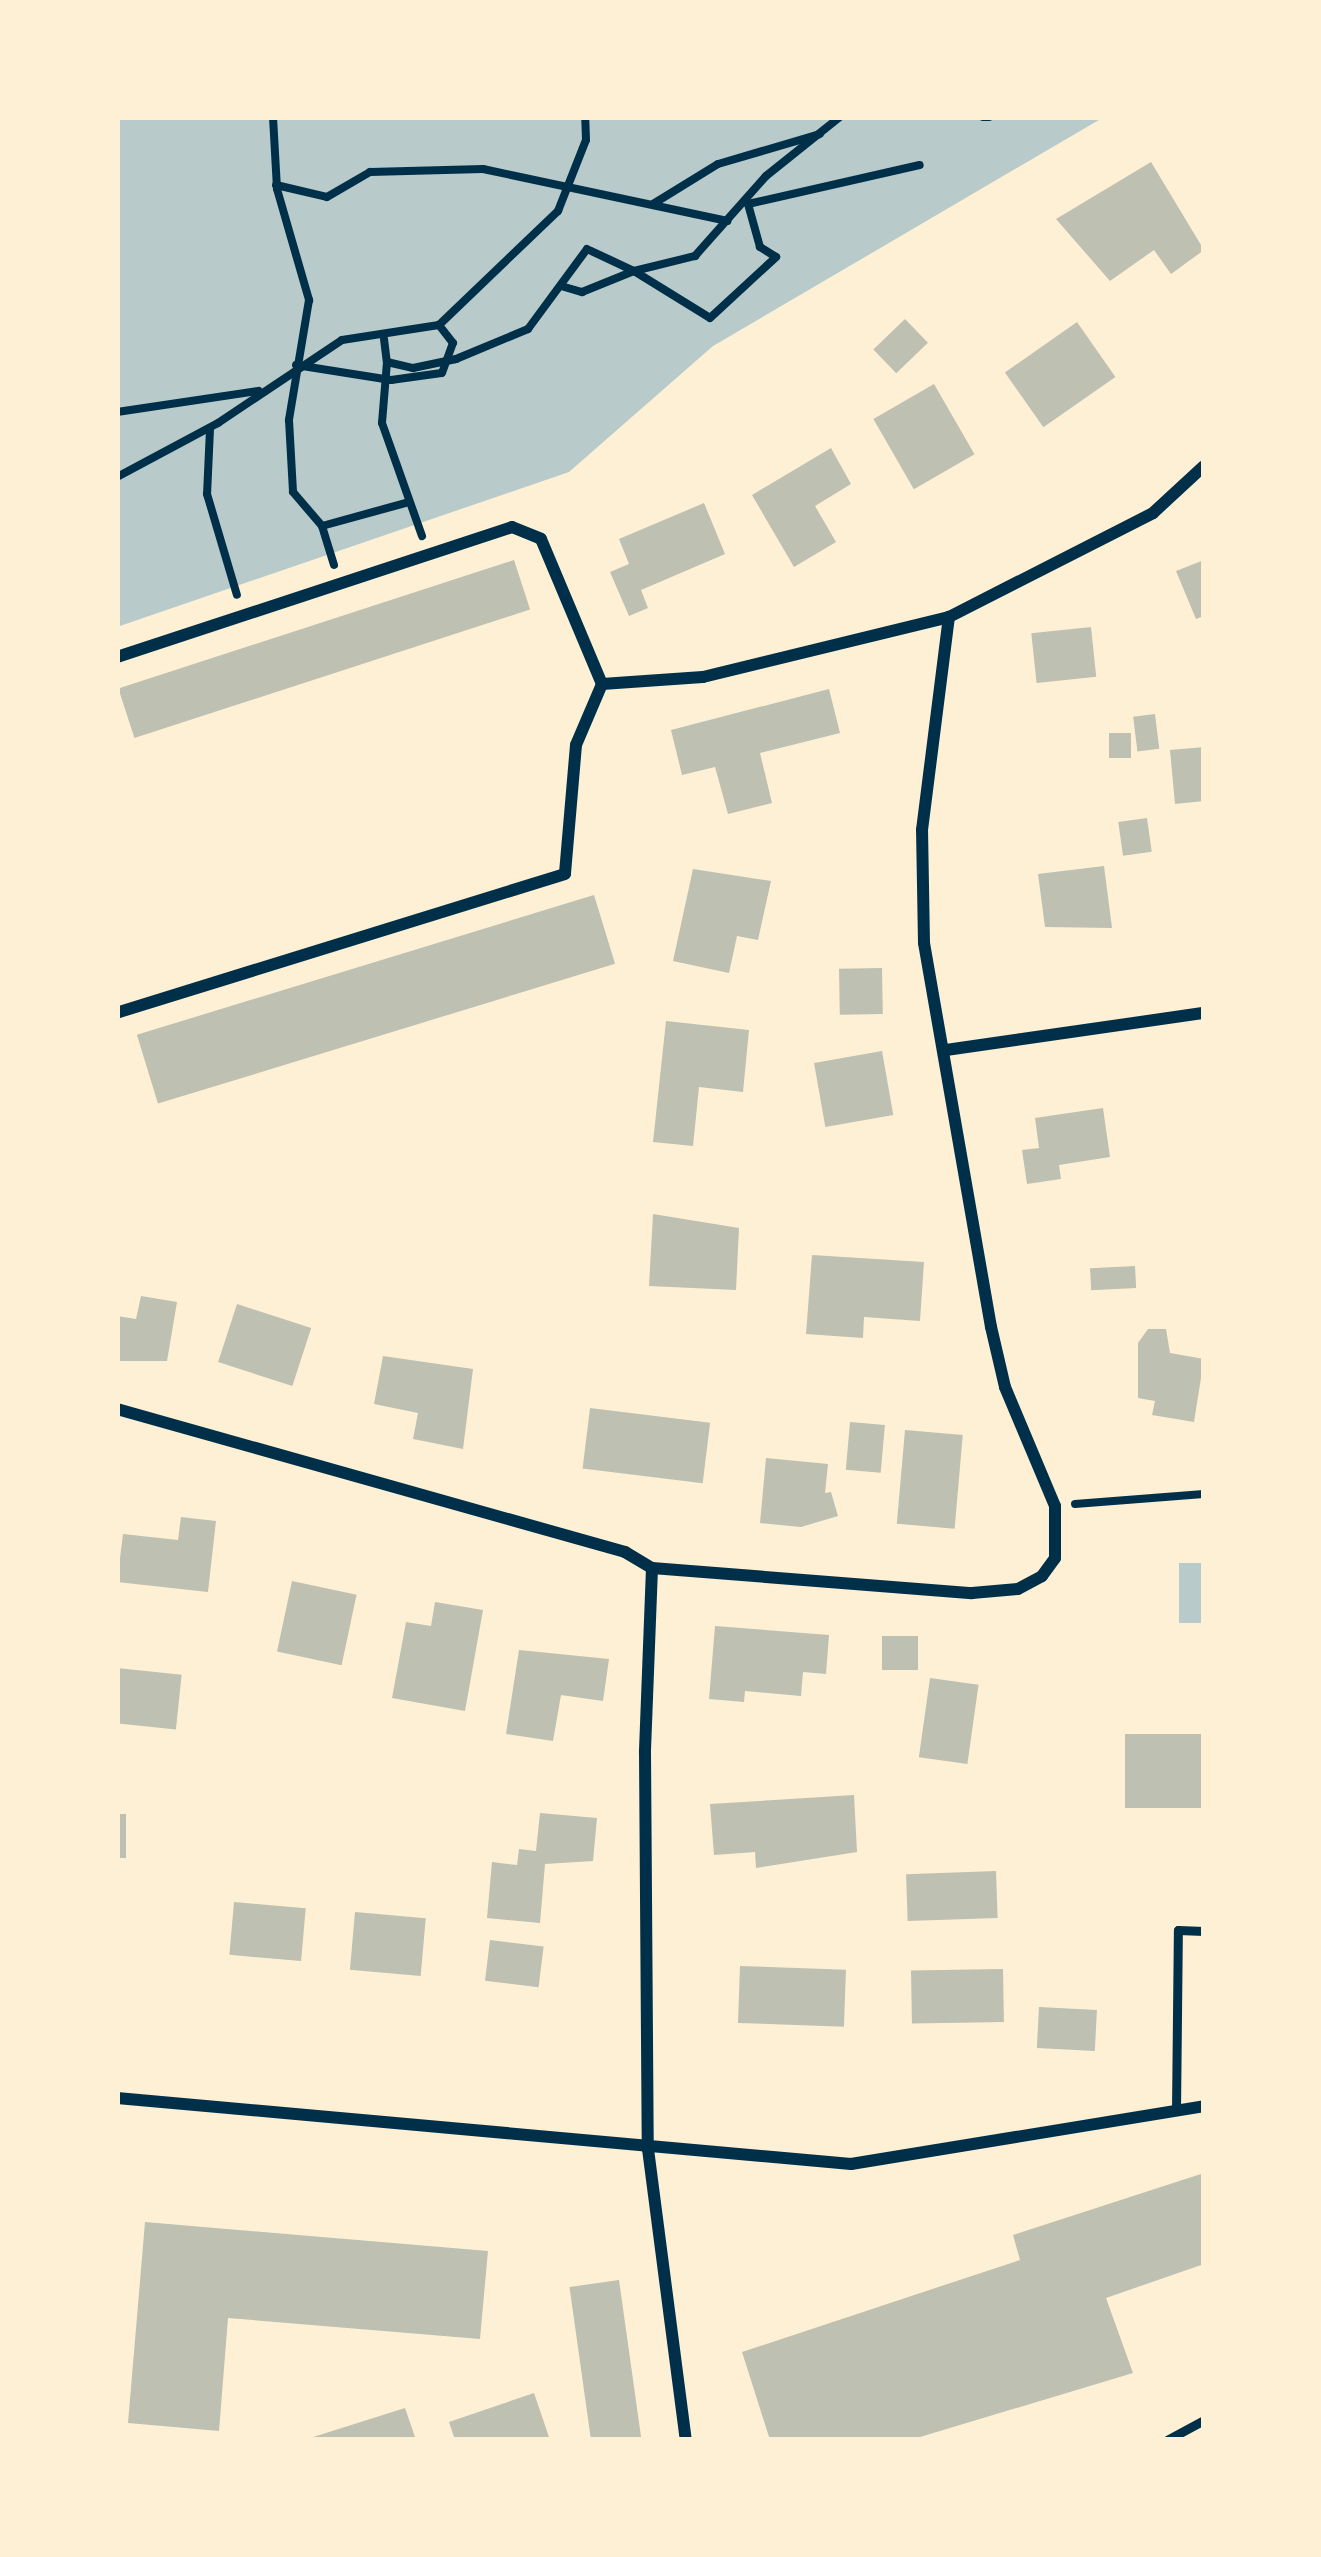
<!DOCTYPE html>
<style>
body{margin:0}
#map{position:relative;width:1321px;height:2557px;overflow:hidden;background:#fdf0d5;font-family:Ubuntu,sans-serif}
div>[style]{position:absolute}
.green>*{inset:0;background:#b9caca;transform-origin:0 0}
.building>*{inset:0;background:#bec0b2;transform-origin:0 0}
.path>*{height:8px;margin:-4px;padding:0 4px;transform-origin:4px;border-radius:4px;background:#003049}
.service>*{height:9px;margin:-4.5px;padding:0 4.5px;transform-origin:4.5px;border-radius:4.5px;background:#003049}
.minor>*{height:12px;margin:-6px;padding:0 6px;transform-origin:6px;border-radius:6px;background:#003049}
span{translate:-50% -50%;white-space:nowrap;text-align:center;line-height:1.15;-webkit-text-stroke:12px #fdf0d5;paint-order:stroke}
.frame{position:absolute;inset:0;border:120px solid #fdf0d5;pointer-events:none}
</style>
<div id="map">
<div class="green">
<div style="clip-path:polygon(117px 117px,1104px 117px,713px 346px,569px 472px,117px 627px)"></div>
<div style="left:1204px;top:1563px;width:60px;height:25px;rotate:90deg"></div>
</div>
<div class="building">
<div style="clip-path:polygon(1151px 162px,1204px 250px,1171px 274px,1154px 250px,1110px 281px,1056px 219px)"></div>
<div style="left:905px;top:319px;width:33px;height:44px;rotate:46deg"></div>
<div style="left:1077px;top:322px;width:67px;height:88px;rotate:55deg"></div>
<div style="left:934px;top:384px;width:81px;height:70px;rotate:60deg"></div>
<div style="clip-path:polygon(831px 448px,851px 484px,815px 506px,836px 542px,794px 567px,752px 495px)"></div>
<div style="clip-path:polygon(704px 503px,725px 554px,641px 590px,648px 608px,629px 616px,610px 572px,629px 564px,619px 539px)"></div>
<div style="left:514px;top:560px;width:52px;height:416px;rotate:72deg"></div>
<div style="clip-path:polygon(1204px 560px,1204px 616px,1196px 619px,1176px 571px)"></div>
<div style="left:1091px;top:627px;width:50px;height:60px;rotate:84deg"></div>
<div style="clip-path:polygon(829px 689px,840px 733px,760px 753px,772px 803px,728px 814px,715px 767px,682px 775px,671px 730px)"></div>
<div style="left:1155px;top:714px;width:35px;height:22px;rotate:83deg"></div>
<div style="left:1131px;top:733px;width:25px;height:22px;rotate:90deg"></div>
<div style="clip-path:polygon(1204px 747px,1204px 801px,1175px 804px,1170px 750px)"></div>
<div style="left:1147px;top:818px;width:34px;height:29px;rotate:82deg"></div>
<div style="clip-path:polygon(1104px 866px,1112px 928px,1045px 927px,1038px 874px)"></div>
<div style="clip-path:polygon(693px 869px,771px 881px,758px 940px,737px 936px,729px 973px,673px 961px)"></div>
<div style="left:594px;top:895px;width:72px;height:478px;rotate:73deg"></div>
<div style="left:882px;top:968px;width:46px;height:43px;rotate:89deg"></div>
<div style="clip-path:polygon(666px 1021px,749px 1030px,743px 1092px,699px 1087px,693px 1146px,653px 1142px)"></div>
<div style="left:882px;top:1051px;width:65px;height:69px;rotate:80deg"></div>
<div style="clip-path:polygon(1103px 1108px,1110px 1157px,1059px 1165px,1061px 1179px,1027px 1184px,1022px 1150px,1039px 1148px,1035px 1118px)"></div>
<div style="clip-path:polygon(653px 1214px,739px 1228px,736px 1290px,649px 1286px)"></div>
<div style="clip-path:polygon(812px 1255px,924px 1262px,920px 1321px,864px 1317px,863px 1338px,806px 1334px)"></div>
<div style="left:1135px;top:1266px;width:22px;height:45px;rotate:87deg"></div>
<div style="clip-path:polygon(141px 1296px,177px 1302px,167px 1361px,117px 1361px,117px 1316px,136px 1319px)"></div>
<div style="left:237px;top:1304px;width:78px;height:61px;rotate:18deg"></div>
<div style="clip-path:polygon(1148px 1329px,1166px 1329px,1170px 1353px,1204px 1359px,1194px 1422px,1152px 1415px,1155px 1401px,1138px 1398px,1138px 1343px)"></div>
<div style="clip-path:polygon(383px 1356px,473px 1369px,463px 1449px,413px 1439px,418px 1413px,374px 1404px)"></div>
<div style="left:590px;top:1408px;width:121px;height:61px;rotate:7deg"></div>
<div style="left:850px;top:1422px;width:35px;height:48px;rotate:5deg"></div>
<div style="left:905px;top:1430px;width:58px;height:94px;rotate:5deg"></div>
<div style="clip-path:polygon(766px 1458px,828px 1464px,825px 1493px,831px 1492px,838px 1516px,801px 1527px,760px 1523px)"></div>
<div style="clip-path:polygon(181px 1517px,216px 1521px,208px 1592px,117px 1582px,123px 1534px,178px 1540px)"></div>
<div style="left:292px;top:1581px;width:66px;height:72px;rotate:12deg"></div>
<div style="clip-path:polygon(435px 1602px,483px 1610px,465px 1711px,392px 1698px,406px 1622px,431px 1626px)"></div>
<div style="clip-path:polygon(715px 1626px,829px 1635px,826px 1674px,803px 1672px,801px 1696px,745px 1691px,744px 1702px,709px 1699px)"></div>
<div style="left:882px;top:1636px;width:36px;height:34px"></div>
<div style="clip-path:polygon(519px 1650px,609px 1659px,603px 1701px,561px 1695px,553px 1741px,506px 1734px)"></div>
<div style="left:117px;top:1668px;width:65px;height:55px;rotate:6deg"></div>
<div style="left:930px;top:1678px;width:49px;height:80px;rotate:8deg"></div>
<div style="left:1204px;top:1734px;width:74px;height:79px;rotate:90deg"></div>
<div style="clip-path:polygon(854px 1795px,857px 1852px,756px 1868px,755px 1852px,714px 1855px,710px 1804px)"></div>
<div style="clip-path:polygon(540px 1813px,597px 1818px,593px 1861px,545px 1864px,540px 1923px,487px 1918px,492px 1862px,517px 1865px,519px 1849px,536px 1851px)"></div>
<div style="left:117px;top:1814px;width:9px;height:44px"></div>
<div style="left:996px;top:1871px;width:47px;height:90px;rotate:88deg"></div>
<div style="left:234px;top:1902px;width:72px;height:53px;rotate:5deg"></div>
<div style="left:355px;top:1912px;width:71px;height:58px;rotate:5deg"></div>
<div style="left:490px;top:1940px;width:54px;height:41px;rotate:7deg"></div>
<div style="left:740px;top:1966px;width:106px;height:57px;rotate:2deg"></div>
<div style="left:1003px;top:1969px;width:53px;height:92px;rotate:89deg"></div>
<div style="left:1039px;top:2007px;width:58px;height:41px;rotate:3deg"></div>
<div style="clip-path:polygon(1204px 2173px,1204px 2264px,1106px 2298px,1133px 2373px,910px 2440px,770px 2440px,742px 2352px,1020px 2260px,1013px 2235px)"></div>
<div style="clip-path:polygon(145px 2222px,488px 2251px,480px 2339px,228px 2318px,219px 2431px,128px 2423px)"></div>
<div style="left:619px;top:2280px;width:162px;height:50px;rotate:82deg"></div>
<div style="clip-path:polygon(534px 2393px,550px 2440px,455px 2440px,449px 2422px)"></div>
<div style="clip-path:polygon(405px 2408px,416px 2440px,307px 2440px,307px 2439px)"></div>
</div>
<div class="path">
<div style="left:273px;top:117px;width:72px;rotate:86.8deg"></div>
<div style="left:277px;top:189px;width:116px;rotate:73.9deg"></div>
<div style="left:309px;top:300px;width:122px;rotate:99.5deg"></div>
<div style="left:289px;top:420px;width:72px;rotate:86.8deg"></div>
<div style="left:293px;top:492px;width:45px;rotate:49.5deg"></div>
<div style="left:983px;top:117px;width:6px"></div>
<div style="left:276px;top:185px;width:52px;rotate:13.2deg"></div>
<div style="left:327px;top:197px;width:50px;rotate:-30.2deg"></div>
<div style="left:370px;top:172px;width:113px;rotate:-1.5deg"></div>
<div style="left:483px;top:169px;width:250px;rotate:12deg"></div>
<div style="left:653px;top:204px;width:76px;rotate:-31.6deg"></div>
<div style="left:718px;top:164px;width:106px;rotate:-16.4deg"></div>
<div style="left:561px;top:286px;width:22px;rotate:16deg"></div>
<div style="left:582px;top:292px;width:56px;rotate:-22deg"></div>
<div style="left:634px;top:271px;width:89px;rotate:31.7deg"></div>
<div style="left:710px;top:318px;width:90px;rotate:-42.7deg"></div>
<div style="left:776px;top:257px;width:19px;rotate:-148deg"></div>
<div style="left:760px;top:247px;width:45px;rotate:-105.6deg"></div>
<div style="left:748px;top:204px;width:176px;rotate:-12.8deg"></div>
<div style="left:384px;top:339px;width:23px;rotate:83deg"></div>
<div style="left:387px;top:362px;width:27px;rotate:13deg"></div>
<div style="left:413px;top:368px;width:44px;rotate:-11.8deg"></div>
<div style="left:456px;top:359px;width:78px;rotate:-22.6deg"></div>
<div style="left:528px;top:329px;width:99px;rotate:-53.6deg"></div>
<div style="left:587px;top:249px;width:52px;rotate:25.1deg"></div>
<div style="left:634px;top:271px;width:63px;rotate:-13.8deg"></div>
<div style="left:695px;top:256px;width:107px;rotate:-48.4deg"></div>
<div style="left:766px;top:176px;width:95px;rotate:-38.6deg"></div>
<div style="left:387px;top:362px;width:61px;rotate:94.7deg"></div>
<div style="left:382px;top:423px;width:120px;rotate:70.5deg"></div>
<div style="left:296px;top:365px;width:96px;rotate:9deg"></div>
<div style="left:391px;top:380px;width:51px;rotate:-7.8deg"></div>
<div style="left:442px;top:373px;width:32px;rotate:-70deg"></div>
<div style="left:453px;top:343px;width:23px;rotate:-128deg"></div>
<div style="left:117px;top:412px;width:143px;rotate:-8.5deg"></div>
<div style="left:210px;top:429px;width:65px;rotate:92.6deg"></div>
<div style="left:207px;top:494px;width:105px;rotate:73.5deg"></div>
<div style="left:117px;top:477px;width:115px;rotate:-28.1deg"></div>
<div style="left:218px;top:423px;width:149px;rotate:-33.8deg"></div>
<div style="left:342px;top:340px;width:98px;rotate:-8.8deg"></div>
<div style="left:439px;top:325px;width:165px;rotate:-43.8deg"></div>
<div style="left:558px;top:211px;width:76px;rotate:-68.5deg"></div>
<div style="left:586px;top:140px;width:23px;rotate:-92deg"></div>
<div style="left:334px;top:565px;width:41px;rotate:-107.1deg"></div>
<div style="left:322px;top:526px;width:90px;rotate:-15.4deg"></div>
<div style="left:1075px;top:1504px;width:129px;rotate:-4.4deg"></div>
</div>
<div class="service">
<div style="left:1176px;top:2111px;width:181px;rotate:-89.4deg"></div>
<div style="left:1178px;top:1930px;width:26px;rotate:2deg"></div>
<div style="left:1167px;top:2440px;width:42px;rotate:-28.4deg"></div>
</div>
<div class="minor">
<div style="left:117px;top:657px;width:416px;rotate:-18.2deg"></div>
<div style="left:512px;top:527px;width:31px;rotate:22deg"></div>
<div style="left:541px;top:539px;width:157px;rotate:67.2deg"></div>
<div style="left:602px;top:684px;width:66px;rotate:113.1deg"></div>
<div style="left:576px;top:745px;width:129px;rotate:94.9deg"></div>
<div style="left:565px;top:874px;width:469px;rotate:162.8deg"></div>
<div style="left:602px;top:684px;width:101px;rotate:-4deg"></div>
<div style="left:703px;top:677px;width:253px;rotate:-13.7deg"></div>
<div style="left:949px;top:617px;width:229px;rotate:-27deg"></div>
<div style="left:1153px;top:513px;width:69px;rotate:-42.7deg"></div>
<div style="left:946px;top:1050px;width:261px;rotate:-8.2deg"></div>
<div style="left:117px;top:1409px;width:528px;rotate:15.72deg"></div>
<div style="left:625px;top:1552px;width:31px;rotate:31deg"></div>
<div style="left:652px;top:1568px;width:321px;rotate:4.5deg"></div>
<div style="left:972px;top:1593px;width:46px;rotate:-5deg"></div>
<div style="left:1018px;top:1589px;width:27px;rotate:-28deg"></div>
<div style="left:1042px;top:1576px;width:22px;rotate:-54deg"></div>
<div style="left:1055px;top:1558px;width:52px;rotate:-90deg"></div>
<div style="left:1055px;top:1506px;width:129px;rotate:-112.8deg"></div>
<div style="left:1005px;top:1387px;width:62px;rotate:-103.1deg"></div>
<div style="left:991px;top:1327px;width:390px;rotate:-99.9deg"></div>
<div style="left:924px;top:943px;width:113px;rotate:-91deg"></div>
<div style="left:922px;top:830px;width:215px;rotate:-82.8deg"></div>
<div style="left:652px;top:1568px;width:185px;rotate:92.2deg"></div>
<div style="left:645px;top:1753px;width:396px;rotate:89.6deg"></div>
<div style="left:648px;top:2149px;width:293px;rotate:82.6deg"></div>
<div style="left:117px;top:2098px;width:737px;rotate:5.14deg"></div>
<div style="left:851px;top:2164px;width:358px;rotate:-9.3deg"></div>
</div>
<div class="frame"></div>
</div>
